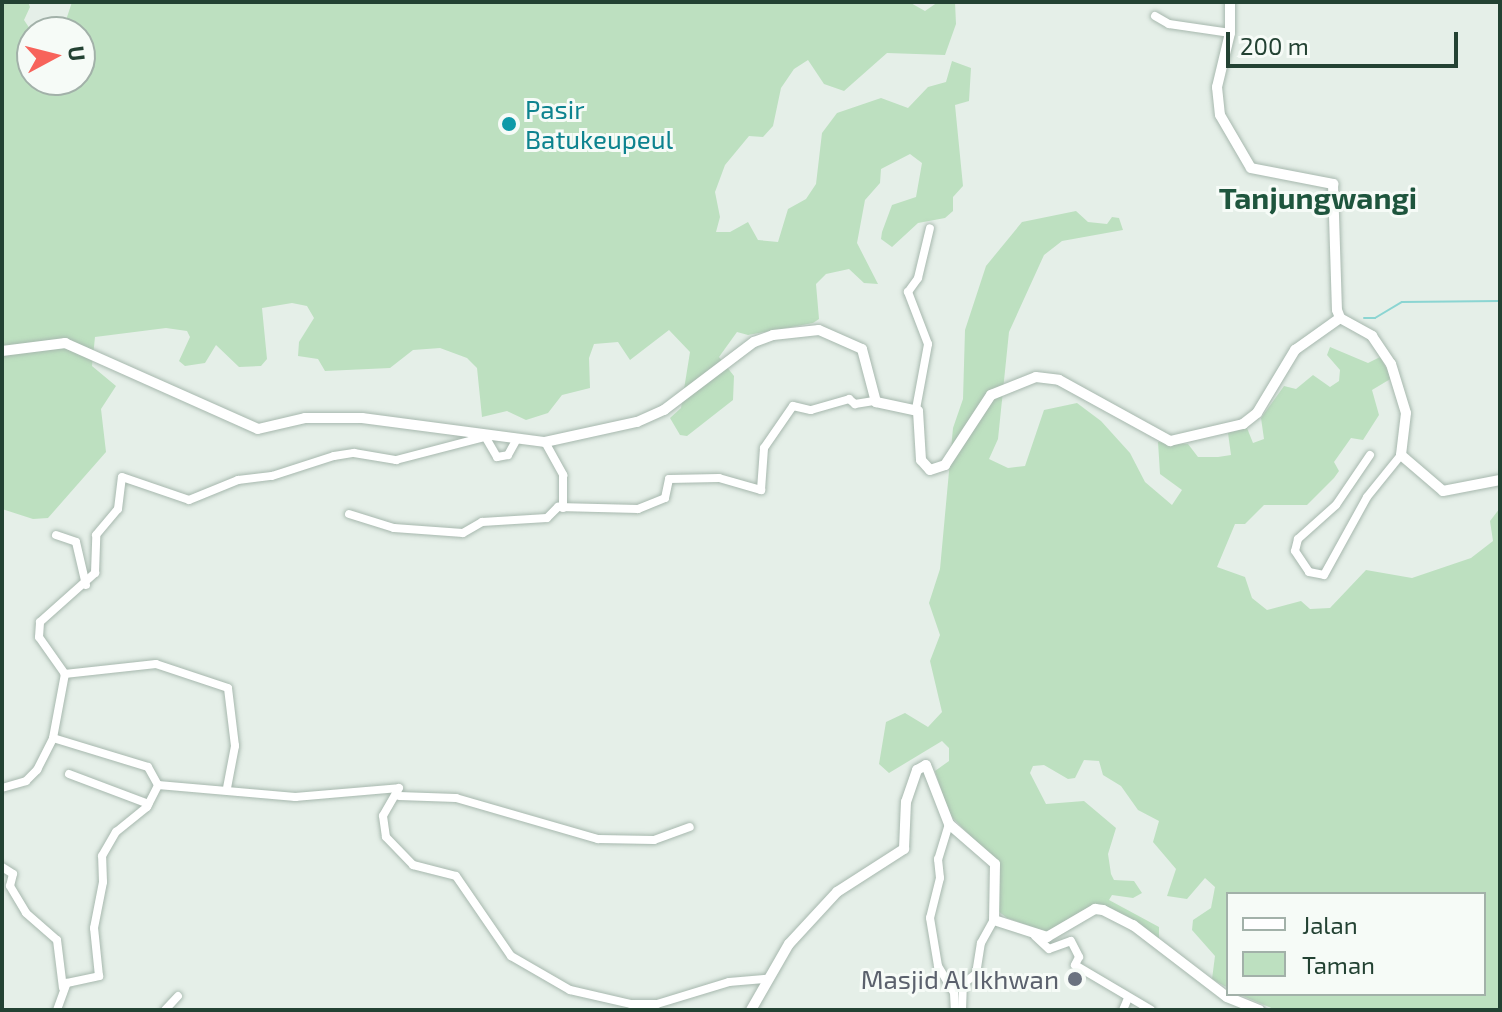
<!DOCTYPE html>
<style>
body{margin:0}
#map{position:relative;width:1502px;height:1012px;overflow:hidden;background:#e5efe8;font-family:"Exo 2",sans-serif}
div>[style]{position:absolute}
.green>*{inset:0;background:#bde0c0}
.stream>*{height:2px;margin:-1px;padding:0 1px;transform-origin:1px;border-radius:1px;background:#8bd5d2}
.roads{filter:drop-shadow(0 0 2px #a7b8ae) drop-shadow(0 0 2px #a7b8ae)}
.minor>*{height:8px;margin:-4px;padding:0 4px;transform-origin:4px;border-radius:4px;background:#fff}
.tertiary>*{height:10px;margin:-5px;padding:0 5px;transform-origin:5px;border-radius:5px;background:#fff}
.dots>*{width:22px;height:22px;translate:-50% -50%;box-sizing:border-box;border:4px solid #f6fbf7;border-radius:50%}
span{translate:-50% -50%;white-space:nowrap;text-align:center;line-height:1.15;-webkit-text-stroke:6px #f6fbf7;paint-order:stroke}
.culture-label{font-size:26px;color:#0d838f}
.left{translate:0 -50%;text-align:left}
.worship-label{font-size:26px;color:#5b616d}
.right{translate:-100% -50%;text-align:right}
.quarter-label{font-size:30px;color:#1e553d;font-weight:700}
.frame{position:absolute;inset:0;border:4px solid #234233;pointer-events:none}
.legend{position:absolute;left:1226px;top:892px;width:260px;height:104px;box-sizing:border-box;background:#f6fbf7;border:2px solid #a2b1a9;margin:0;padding:10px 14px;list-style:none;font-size:24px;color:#234233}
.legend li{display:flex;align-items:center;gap:16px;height:40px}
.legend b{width:40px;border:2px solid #a2b1a9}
.north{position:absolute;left:16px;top:16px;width:80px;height:80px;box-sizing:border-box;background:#f6fbf7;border:2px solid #a2b1a9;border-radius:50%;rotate:83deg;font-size:22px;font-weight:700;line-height:32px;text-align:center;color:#234233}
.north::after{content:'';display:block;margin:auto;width:28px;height:36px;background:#f7635b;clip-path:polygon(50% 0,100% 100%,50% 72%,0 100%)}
.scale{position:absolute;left:1226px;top:32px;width:232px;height:36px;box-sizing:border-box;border:4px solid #234233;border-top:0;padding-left:10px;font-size:24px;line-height:28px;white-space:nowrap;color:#234233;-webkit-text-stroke:6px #f6fbf7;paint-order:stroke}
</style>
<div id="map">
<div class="green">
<div style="clip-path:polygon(2px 2px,28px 2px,30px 7px,24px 20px,32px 32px,32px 80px,80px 80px,80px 32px,62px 32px,72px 2px,909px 2px,925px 11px,938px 2px,955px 2px,956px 24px,945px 55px,887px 53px,844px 91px,824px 84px,808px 60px,794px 69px,781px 88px,773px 126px,763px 137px,749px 136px,725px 165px,715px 192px,720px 217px,716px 232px,730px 232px,748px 222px,758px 240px,778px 242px,788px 209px,806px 199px,816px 184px,822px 133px,837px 113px,881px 98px,908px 108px,928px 87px,946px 82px,952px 61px,971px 68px,969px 101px,955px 105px,963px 186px,953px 197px,953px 211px,945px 218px,918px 223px,892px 247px,881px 239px,882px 232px,892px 205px,916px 197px,922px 163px,910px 154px,881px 169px,880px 183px,865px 200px,857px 243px,878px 284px,864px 283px,849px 269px,826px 274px,816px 284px,819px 319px,813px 323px,748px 335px,737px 332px,719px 357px,734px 376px,733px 400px,687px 436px,680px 435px,670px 418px,681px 408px,690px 352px,669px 330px,630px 360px,618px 342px,594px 344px,589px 358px,590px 388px,562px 395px,548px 413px,526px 420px,507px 411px,482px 417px,477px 368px,467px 358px,440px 348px,413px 350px,390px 368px,325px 371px,318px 359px,298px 356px,299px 342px,314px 318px,307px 306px,292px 303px,262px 308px,267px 359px,261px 366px,239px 367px,216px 345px,205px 363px,185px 366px,179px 361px,190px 337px,187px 331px,166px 328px,95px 337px,92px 366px,116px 386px,101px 409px,106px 452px,48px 518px,33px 519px,2px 509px)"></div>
<div style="clip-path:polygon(1076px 211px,1088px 222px,1107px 224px,1112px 217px,1119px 218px,1123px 230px,1062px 241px,1044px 255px,1009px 332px,998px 439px,989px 459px,1008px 468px,1025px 466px,1044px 410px,1077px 403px,1101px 421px,1130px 453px,1145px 482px,1172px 505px,1182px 490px,1160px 474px,1158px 442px,1188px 444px,1198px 457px,1218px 457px,1231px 455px,1228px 433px,1247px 428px,1253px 443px,1264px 439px,1261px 418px,1284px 386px,1296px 389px,1313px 375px,1330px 387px,1339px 381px,1340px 370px,1327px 355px,1330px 347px,1368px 363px,1380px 357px,1392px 378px,1372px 390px,1379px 415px,1363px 440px,1351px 438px,1334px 462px,1339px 471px,1334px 478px,1307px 505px,1264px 505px,1245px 524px,1235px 524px,1217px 567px,1245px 577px,1252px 598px,1267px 610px,1301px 601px,1310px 609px,1330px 608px,1366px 570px,1412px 578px,1471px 558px,1493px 541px,1490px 521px,1500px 508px,1500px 1010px,1276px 1010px,1238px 994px,1484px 994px,1484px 894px,1228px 894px,1228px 988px,1212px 979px,1215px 956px,1192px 930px,1193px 920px,1211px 908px,1215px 887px,1205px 878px,1187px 899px,1167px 896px,1176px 869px,1153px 842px,1159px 821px,1138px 810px,1121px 786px,1103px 775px,1099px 761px,1084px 760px,1075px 778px,1068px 779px,1044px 765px,1033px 766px,1030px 773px,1046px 804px,1084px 801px,1116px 828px,1108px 854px,1111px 874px,1114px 880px,1134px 881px,1142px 893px,1133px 898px,1112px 895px,1109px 900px,1159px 927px,1159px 941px,1099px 906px,1047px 932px,1007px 918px,998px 911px,997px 863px,949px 814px,935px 771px,949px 761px,949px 748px,942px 741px,889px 773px,879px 764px,886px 722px,905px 713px,928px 727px,942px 712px,930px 661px,940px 635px,929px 603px,940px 569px,953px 428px,963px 399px,965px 330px,986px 266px,1022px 222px)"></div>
</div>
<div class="stream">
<div style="left:1364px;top:318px;width:11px"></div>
<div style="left:1375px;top:318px;width:31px;rotate:-31deg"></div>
<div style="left:1402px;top:302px;width:98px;rotate:-0.6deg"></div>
</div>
<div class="roads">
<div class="minor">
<div style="left:1155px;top:16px;width:16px;rotate:30deg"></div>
<div style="left:1169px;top:24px;width:62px;rotate:8.4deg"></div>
<div style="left:916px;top:409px;width:66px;rotate:-79.5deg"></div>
<div style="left:928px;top:344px;width:56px;rotate:-111deg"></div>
<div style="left:908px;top:292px;width:17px;rotate:-54deg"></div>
<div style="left:918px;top:278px;width:51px;rotate:-76.5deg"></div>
<div style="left:486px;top:438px;width:22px;rotate:60deg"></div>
<div style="left:497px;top:457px;width:11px;rotate:-10deg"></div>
<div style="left:508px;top:455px;width:18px;rotate:-61deg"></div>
<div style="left:545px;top:442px;width:38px;rotate:61deg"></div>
<div style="left:563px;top:475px;width:33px;rotate:90deg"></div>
<div style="left:1370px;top:455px;width:60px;rotate:124.2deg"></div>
<div style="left:1336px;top:505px;width:51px;rotate:138.2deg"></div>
<div style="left:1298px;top:539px;width:12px;rotate:104deg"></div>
<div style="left:1295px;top:551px;width:25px;rotate:56deg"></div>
<div style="left:1309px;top:572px;width:15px;rotate:11deg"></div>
<div style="left:1324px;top:575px;width:89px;rotate:-61.1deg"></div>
<div style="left:1367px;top:497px;width:54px;rotate:-51deg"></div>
<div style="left:349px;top:514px;width:47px;rotate:17.3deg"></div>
<div style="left:394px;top:528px;width:69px;rotate:4.1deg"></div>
<div style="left:463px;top:533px;width:22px;rotate:-30deg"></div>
<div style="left:482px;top:522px;width:65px;rotate:-3.5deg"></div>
<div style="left:547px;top:518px;width:16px;rotate:-45deg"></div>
<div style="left:558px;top:507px;width:80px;rotate:1.4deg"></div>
<div style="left:638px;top:509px;width:29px;rotate:-22deg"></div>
<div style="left:665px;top:498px;width:19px;rotate:-78deg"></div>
<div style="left:669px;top:479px;width:50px;rotate:-1.1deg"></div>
<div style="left:719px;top:478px;width:44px;rotate:15.9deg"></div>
<div style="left:761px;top:490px;width:42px;rotate:-85.9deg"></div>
<div style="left:764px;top:448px;width:51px;rotate:-55.4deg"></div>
<div style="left:793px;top:406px;width:18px;rotate:13deg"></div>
<div style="left:811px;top:410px;width:40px;rotate:-16deg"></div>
<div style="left:849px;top:399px;width:8px;rotate:40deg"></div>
<div style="left:855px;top:404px;width:19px;rotate:-9deg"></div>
<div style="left:56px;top:535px;width:21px;rotate:19deg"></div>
<div style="left:76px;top:542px;width:44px;rotate:76.9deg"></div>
<div style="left:53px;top:738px;width:99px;rotate:17deg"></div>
<div style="left:148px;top:767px;width:21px;rotate:61deg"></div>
<div style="left:69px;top:774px;width:85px;rotate:20.6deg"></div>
<div style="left:2px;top:788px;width:25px;rotate:-16deg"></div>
<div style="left:26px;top:781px;width:16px;rotate:-45deg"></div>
<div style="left:37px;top:770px;width:36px;rotate:-63deg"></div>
<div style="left:53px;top:738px;width:65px;rotate:-79.4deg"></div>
<div style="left:227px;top:788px;width:43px;rotate:-79.2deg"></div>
<div style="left:235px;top:746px;width:58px;rotate:-96.9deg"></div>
<div style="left:228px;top:688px;width:76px;rotate:-161.6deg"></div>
<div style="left:156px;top:664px;width:92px;rotate:173.7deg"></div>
<div style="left:65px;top:674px;width:45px;rotate:-125.1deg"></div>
<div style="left:39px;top:637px;width:15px;rotate:-86deg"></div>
<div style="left:40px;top:622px;width:74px;rotate:-41.7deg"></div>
<div style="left:95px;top:573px;width:38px;rotate:-88deg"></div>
<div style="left:96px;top:535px;width:34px;rotate:-50deg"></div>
<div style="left:118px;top:509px;width:32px;rotate:-83deg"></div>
<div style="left:122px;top:477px;width:71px;rotate:18.9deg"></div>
<div style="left:189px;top:500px;width:53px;rotate:-22.2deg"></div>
<div style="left:238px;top:480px;width:34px;rotate:-7deg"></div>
<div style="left:272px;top:476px;width:65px;rotate:-17.9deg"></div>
<div style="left:334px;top:456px;width:20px;rotate:-9deg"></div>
<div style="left:354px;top:453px;width:43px;rotate:9.5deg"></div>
<div style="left:396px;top:460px;width:99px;rotate:-14.6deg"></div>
<div style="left:399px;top:796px;width:57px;rotate:2deg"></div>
<div style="left:456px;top:798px;width:148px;rotate:16.1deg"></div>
<div style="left:598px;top:839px;width:56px;rotate:1deg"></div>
<div style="left:654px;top:840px;width:38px;rotate:-20deg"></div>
<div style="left:949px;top:824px;width:37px;rotate:107deg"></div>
<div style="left:938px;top:859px;width:19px;rotate:84deg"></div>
<div style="left:940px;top:878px;width:41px;rotate:104deg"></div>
<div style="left:930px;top:918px;width:49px;rotate:80.5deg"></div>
<div style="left:938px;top:966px;width:31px;rotate:59deg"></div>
<div style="left:954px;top:993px;width:17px;rotate:87deg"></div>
<div style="left:2px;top:867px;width:13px;rotate:32deg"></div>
<div style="left:13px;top:874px;width:12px;rotate:104deg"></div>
<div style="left:10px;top:886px;width:31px;rotate:59deg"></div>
<div style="left:26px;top:913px;width:41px;rotate:41.1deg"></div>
<div style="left:57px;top:940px;width:48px;rotate:82.9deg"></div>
<div style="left:1035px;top:936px;width:19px;rotate:43deg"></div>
<div style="left:1049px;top:949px;width:23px;rotate:-20deg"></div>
<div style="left:1071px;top:941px;width:18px;rotate:63deg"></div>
<div style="left:1079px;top:957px;width:9px;rotate:117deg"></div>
<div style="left:1075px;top:965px;width:88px;rotate:30.6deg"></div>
<div style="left:57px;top:1010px;width:29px;rotate:-70deg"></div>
<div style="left:67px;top:983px;width:33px;rotate:-12deg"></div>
<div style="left:99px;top:976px;width:48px;rotate:-95.9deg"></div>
<div style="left:94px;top:928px;width:47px;rotate:-78.9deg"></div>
<div style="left:103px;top:882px;width:26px;rotate:-92deg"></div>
<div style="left:102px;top:856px;width:28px;rotate:-60deg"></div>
<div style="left:116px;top:832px;width:40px;rotate:-39deg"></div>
<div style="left:147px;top:807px;width:25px;rotate:-63deg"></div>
<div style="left:158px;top:785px;width:138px;rotate:5deg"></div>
<div style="left:295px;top:797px;width:104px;rotate:-4.9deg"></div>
<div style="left:399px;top:788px;width:32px;rotate:120deg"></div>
<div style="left:383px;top:816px;width:21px;rotate:82deg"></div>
<div style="left:386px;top:837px;width:39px;rotate:46deg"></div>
<div style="left:413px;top:865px;width:44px;rotate:14.3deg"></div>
<div style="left:456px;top:876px;width:97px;rotate:55.5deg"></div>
<div style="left:511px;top:956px;width:68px;rotate:30deg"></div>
<div style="left:570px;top:990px;width:63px;rotate:12.9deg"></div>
<div style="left:631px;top:1004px;width:26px"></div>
<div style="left:657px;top:1004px;width:75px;rotate:-17deg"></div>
<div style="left:729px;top:982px;width:38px;rotate:-5deg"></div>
<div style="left:165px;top:1010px;width:19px;rotate:-47deg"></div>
<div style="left:962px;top:1010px;width:26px;rotate:-88deg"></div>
<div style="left:963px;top:984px;width:16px;rotate:-38deg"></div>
<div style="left:976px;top:974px;width:31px;rotate:-81deg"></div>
<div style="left:981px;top:943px;width:26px;rotate:-61deg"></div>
<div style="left:1123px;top:1010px;width:13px;rotate:-67deg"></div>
</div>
<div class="tertiary">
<div style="left:1230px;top:2px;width:31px;rotate:90deg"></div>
<div style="left:1230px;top:33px;width:56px;rotate:103.5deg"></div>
<div style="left:1217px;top:87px;width:28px;rotate:84deg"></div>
<div style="left:1220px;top:115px;width:61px;rotate:59.7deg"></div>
<div style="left:1251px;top:168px;width:84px;rotate:11deg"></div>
<div style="left:1333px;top:184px;width:126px;rotate:88.2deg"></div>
<div style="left:1337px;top:310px;width:9px;rotate:69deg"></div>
<div style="left:1340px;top:318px;width:37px;rotate:29deg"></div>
<div style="left:1372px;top:336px;width:34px;rotate:56deg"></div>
<div style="left:1391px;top:364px;width:51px;rotate:73deg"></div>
<div style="left:1406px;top:413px;width:42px;rotate:96.8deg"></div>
<div style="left:1401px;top:455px;width:55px;rotate:40.6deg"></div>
<div style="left:1443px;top:491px;width:58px;rotate:-10.9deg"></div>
<div style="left:2px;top:351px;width:64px;rotate:-7.2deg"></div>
<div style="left:65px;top:343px;width:211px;rotate:24deg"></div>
<div style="left:258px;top:429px;width:48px;rotate:-13.2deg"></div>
<div style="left:305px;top:418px;width:57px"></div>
<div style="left:362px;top:418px;width:185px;rotate:7.5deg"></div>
<div style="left:545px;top:442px;width:94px;rotate:-12.3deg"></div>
<div style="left:637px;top:422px;width:30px;rotate:-24deg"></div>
<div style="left:664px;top:410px;width:113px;rotate:-37.1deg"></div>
<div style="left:754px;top:342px;width:20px;rotate:-20deg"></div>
<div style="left:773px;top:335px;width:46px;rotate:-6.2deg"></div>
<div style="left:819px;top:330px;width:47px;rotate:23.8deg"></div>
<div style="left:862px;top:349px;width:55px;rotate:75.2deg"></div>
<div style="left:876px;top:402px;width:43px;rotate:12.1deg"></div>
<div style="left:918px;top:411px;width:49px;rotate:86.5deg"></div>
<div style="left:921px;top:460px;width:13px;rotate:48deg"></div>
<div style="left:930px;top:470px;width:16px;rotate:-18deg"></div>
<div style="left:945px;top:465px;width:84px;rotate:-56.7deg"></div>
<div style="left:991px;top:395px;width:48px;rotate:-21.8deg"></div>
<div style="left:1036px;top:377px;width:23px;rotate:7deg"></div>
<div style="left:1059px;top:380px;width:127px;rotate:28.8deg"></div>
<div style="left:1170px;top:441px;width:75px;rotate:-13.1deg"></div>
<div style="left:1243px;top:424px;width:18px;rotate:-38deg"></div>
<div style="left:1257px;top:413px;width:74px;rotate:-58.9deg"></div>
<div style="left:1295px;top:350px;width:55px;rotate:-35.4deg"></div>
<div style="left:751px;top:1010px;width:76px;rotate:-60.1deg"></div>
<div style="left:789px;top:944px;width:71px;rotate:-47.3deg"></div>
<div style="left:837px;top:892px;width:80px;rotate:-32.7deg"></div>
<div style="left:904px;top:849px;width:47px;rotate:-87.6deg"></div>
<div style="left:906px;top:802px;width:34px;rotate:-71deg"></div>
<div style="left:917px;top:770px;width:10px;rotate:-29deg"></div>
<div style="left:926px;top:765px;width:63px;rotate:68.7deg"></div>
<div style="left:949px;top:824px;width:61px;rotate:41deg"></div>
<div style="left:995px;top:864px;width:56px;rotate:91deg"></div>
<div style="left:994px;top:920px;width:56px;rotate:17.8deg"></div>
<div style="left:1047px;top:937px;width:56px;rotate:-30.3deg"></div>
<div style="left:1095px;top:909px;width:8px;rotate:7deg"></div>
<div style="left:1103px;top:910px;width:34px;rotate:27deg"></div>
<div style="left:1133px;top:925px;width:118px;rotate:37.5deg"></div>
<div style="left:1227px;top:997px;width:35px;rotate:22deg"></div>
</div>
</div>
<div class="dots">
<div style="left:509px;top:124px;background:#0f9aa8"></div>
<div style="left:1075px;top:979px;background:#6b7280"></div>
</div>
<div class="culture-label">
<span class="left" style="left:525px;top:124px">Pasir<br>Batukeupeul</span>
</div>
<div class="worship-label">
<span class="right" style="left:1059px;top:979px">Masjid Al Ikhwan</span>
</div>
<div class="quarter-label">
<span style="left:1318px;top:197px">Tanjungwangi</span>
</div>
<div class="frame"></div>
<ul class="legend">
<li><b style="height:10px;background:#fff"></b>Jalan</li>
<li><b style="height:22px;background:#bde0c0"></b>Taman</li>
</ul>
<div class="north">U</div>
<div class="scale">200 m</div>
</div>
